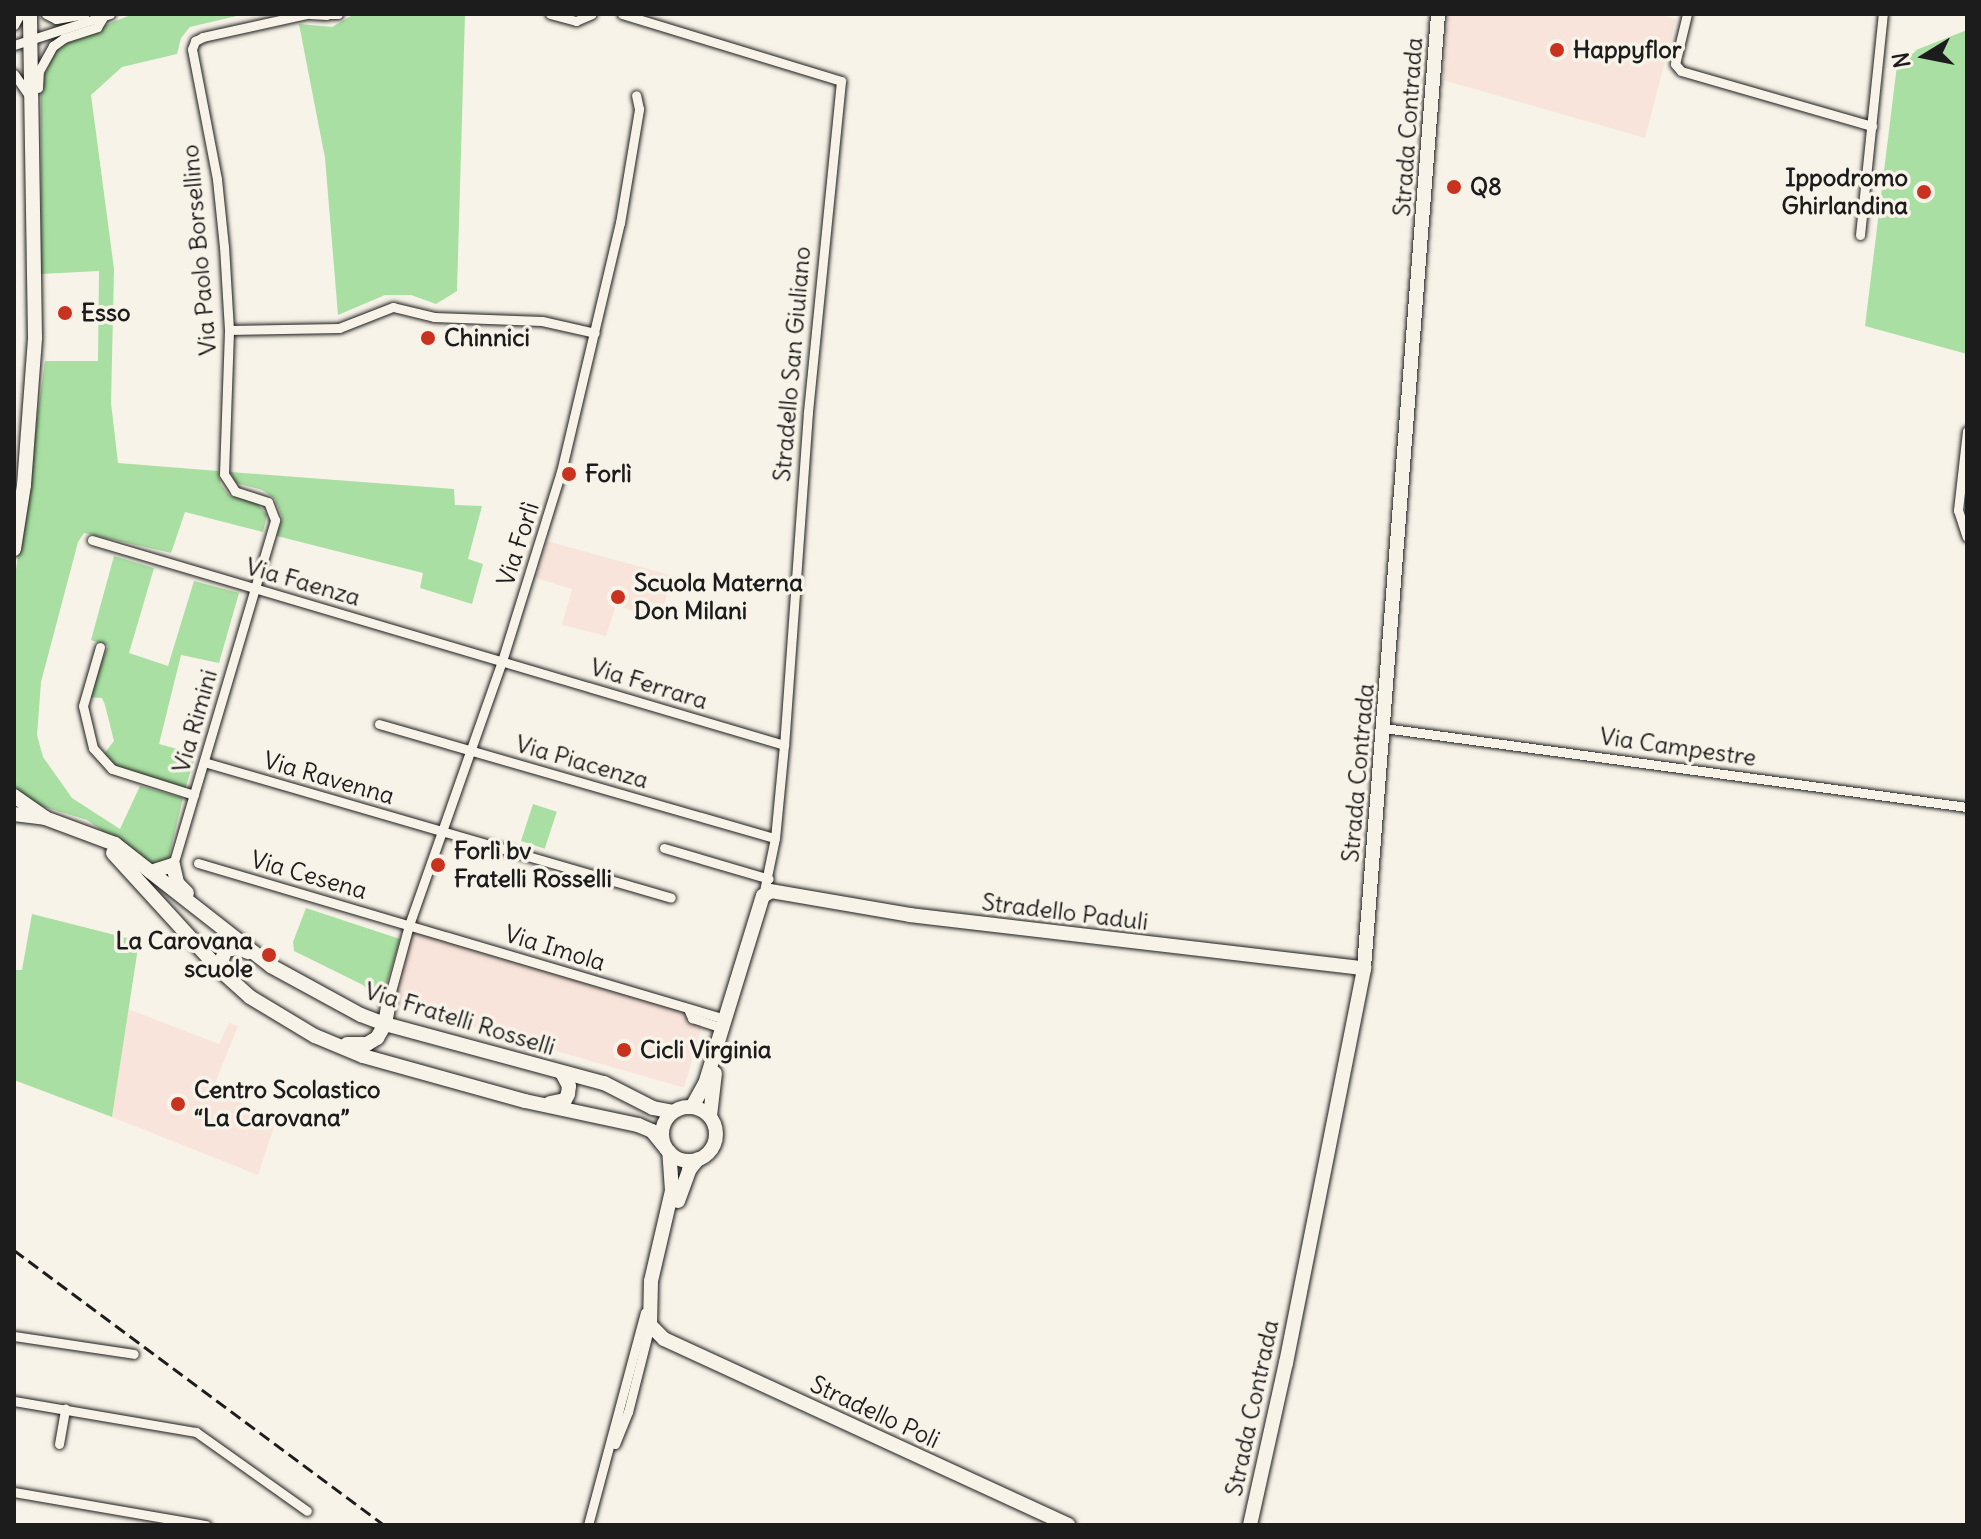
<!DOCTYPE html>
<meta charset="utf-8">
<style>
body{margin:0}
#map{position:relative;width:1981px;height:1539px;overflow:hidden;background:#f7f3e8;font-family:Delius,sans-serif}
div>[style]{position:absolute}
.built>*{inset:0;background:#f8e4da;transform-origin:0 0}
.green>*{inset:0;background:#a9dfa2;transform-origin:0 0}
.roads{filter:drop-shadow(0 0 2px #1c1c1c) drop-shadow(0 0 2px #1c1c1c)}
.street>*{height:9px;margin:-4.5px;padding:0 4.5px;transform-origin:4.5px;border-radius:4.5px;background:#f7f3e8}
.secondary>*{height:14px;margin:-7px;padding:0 7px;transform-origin:7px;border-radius:7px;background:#f7f3e8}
.secondary>.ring{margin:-7px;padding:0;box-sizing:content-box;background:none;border:14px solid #f7f3e8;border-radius:50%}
.rail>*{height:3px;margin-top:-1.5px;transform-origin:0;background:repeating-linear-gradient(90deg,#1c1c1c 0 12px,transparent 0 18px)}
.dots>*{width:22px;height:22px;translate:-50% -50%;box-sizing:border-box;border:4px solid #f7f3e8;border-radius:50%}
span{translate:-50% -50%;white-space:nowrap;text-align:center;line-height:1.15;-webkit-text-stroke:7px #f7f3e8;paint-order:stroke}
.poi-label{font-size:24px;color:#1c1c1c;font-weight:700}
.left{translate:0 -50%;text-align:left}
.right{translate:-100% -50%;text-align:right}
.street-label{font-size:24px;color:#1c1c1c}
.frame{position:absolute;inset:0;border:16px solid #1c1c1c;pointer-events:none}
.north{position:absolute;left:1885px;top:16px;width:80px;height:80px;-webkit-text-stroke:6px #f7f3e8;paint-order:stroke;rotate:260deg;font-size:22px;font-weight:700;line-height:32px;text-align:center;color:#1c1c1c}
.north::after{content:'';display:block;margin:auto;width:28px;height:36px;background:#1c1c1c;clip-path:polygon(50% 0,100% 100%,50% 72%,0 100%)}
</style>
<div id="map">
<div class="built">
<div style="clip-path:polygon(1448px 14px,1658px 14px,1676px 19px,1645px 138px,1443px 80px)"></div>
<div style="clip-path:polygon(547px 541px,673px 576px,659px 620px,616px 605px,606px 636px,562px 625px,572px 589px,536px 578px)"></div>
<div style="left:410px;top:930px;width:307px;height:76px;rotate:16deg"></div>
<div style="clip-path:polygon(128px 1009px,219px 1044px,229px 1023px,238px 1026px,212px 1091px,277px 1118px,258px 1175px,112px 1117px)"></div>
</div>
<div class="green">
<div style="clip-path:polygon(133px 14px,245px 14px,190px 27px,181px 38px,177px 54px,122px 67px,91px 95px,114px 269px,111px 403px,118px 463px,218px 471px,221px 485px,230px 496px,256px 502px,267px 515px,263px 532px,185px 512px,171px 553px,84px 533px,78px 542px,41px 682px,37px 735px,43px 757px,72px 798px,120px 829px,140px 786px,183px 798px,167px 865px,156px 869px,87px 820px,31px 803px,16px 790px,14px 781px,14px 584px,45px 361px,98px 361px,99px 271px,41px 274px,41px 82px,59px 44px)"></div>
<div style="clip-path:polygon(368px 14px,465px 14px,457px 291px,436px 304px,411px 295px,385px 295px,338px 315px,325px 158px,299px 24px,332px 27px,351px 16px)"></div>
<div style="clip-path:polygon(1967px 30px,1967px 354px,1865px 326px,1898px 57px)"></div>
<div style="clip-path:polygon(230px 472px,454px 489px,455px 505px,482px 506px,468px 559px,483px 564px,472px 604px,420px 588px,423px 573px,277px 536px,282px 517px,275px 499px,262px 490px,236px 483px)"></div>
<div style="clip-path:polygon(114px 556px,154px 568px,129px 653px,168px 666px,194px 581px,239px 593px,219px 663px,181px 655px,159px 744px,196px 754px,185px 789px,121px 769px,103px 755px,114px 741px,105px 705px,102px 698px,88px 697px,108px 646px,91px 640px)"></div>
<div style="left:533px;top:804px;width:25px;height:39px;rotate:18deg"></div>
<div style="clip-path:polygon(306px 908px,400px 939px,384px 992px,376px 1000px,363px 985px,294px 951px,293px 942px)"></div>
<div style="clip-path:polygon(32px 914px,139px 941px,112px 1117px,14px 1080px,14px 970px,22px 970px)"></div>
</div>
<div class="roads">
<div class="street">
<div style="left:46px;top:14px;width:11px;rotate:27deg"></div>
<div style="left:56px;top:19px;width:29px;rotate:-10deg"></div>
<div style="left:310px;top:14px;width:17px;rotate:3deg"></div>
<div style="left:326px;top:14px;width:12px"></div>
<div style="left:550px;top:14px;width:27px;rotate:15deg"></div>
<div style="left:576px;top:21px;width:17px;rotate:-24deg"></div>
<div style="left:622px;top:14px;width:229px;rotate:17deg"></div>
<div style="left:841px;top:81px;width:333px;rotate:95.7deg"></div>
<div style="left:808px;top:412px;width:334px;rotate:94.1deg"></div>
<div style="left:784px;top:745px;width:93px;rotate:95.5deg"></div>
<div style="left:775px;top:838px;width:59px;rotate:101.7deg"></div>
<div style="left:1687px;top:14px;width:51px;rotate:103.5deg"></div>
<div style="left:1675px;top:64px;width:9px;rotate:49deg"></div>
<div style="left:1681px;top:71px;width:199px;rotate:16.1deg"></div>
<div style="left:14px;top:25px;width:13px;rotate:-61deg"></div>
<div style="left:14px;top:45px;width:101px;rotate:-17.9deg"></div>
<div style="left:14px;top:74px;width:24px;rotate:55deg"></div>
<div style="left:38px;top:88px;width:17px;rotate:-87deg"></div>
<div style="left:39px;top:71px;width:29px;rotate:-61deg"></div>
<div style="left:53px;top:46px;width:14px;rotate:-36deg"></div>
<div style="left:64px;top:38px;width:35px;rotate:-18deg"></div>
<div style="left:97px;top:27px;width:13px;rotate:-58deg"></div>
<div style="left:1860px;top:235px;width:222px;rotate:-84.1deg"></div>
<div style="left:229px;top:330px;width:110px;rotate:-1deg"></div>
<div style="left:339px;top:328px;width:58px;rotate:-21.3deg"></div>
<div style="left:393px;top:307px;width:42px;rotate:13.7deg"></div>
<div style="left:434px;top:317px;width:108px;rotate:2.1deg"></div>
<div style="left:542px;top:321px;width:54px;rotate:12.8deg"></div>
<div style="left:1967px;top:431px;width:80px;rotate:96.5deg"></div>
<div style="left:1958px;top:510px;width:28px;rotate:72deg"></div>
<div style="left:92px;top:540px;width:722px;rotate:16.5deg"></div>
<div style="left:100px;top:647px;width:61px;rotate:106.1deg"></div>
<div style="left:83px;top:706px;width:43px;rotate:76.6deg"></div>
<div style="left:93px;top:748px;width:28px;rotate:48deg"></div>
<div style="left:112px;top:769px;width:86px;rotate:17.6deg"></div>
<div style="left:379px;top:724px;width:412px;rotate:16.1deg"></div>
<div style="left:1384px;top:728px;width:588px;rotate:7.72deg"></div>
<div style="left:204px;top:762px;width:486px;rotate:16.2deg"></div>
<div style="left:664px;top:848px;width:109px;rotate:16.4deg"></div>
<div style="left:198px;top:863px;width:550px;rotate:16.49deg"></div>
<div style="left:173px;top:865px;width:360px;rotate:-73.5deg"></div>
<div style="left:275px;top:520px;width:19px;rotate:-111deg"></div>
<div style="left:268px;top:502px;width:35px;rotate:-162deg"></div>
<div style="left:235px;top:491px;width:20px;rotate:-123deg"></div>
<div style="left:224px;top:474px;width:144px;rotate:-88deg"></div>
<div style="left:229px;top:330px;width:83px;rotate:-93.4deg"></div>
<div style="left:224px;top:247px;width:68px;rotate:-95.9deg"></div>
<div style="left:217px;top:179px;width:132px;rotate:-100.9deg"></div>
<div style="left:192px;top:49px;width:9px;rotate:-69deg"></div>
<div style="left:195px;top:41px;width:9px;rotate:-27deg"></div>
<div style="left:203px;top:37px;width:107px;rotate:-12.5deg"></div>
<div style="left:390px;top:995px;width:73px;rotate:-74.8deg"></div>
<div style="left:409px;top:925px;width:280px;rotate:-70.6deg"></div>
<div style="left:502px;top:661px;width:198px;rotate:-72.7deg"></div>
<div style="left:561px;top:472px;width:256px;rotate:-76.7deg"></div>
<div style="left:620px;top:223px;width:116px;rotate:-80.5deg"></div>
<div style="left:639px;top:109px;width:14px;rotate:-102deg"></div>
<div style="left:689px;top:1011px;width:8px;rotate:67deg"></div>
<div style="left:692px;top:1018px;width:33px;rotate:18deg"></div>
<div style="left:14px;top:1336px;width:121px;rotate:8.5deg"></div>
<div style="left:14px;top:1401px;width:185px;rotate:9.7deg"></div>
<div style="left:196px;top:1432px;width:136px;rotate:35.4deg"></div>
<div style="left:59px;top:1444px;width:36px;rotate:-80deg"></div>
<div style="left:615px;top:1444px;width:35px;rotate:-68deg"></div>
<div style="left:628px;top:1412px;width:90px;rotate:-75.8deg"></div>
<div style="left:14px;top:1492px;width:195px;rotate:9.8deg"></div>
<div style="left:588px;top:1525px;width:220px;rotate:-75deg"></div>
</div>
<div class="secondary">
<div style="left:14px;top:549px;width:65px;rotate:-81.1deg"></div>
<div style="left:24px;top:485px;width:148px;rotate:-85.7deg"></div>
<div style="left:35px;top:337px;width:323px;rotate:-90.9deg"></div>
<div style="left:14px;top:796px;width:38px;rotate:35deg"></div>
<div style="left:14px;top:814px;width:31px;rotate:7deg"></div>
<div style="left:45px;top:818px;width:75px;rotate:20.4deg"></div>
<div style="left:115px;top:844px;width:198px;rotate:38deg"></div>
<div style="left:271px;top:966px;width:102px;rotate:28.6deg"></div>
<div style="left:361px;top:1015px;width:26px;rotate:21deg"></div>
<div style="left:385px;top:1024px;width:227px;rotate:15.1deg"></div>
<div style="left:604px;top:1083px;width:55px;rotate:27deg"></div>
<div style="left:653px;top:1108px;width:20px;rotate:11deg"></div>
<div style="left:113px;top:853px;width:157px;rotate:47.6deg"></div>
<div style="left:219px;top:969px;width:42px;rotate:42.1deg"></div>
<div style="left:250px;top:997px;width:76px;rotate:31deg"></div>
<div style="left:315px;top:1036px;width:52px;rotate:22.6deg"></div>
<div style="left:363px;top:1056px;width:168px;rotate:15.5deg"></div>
<div style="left:525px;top:1101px;width:116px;rotate:12deg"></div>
<div style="left:638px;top:1125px;width:15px;rotate:23deg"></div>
<div style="left:652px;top:1131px;width:22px;rotate:51deg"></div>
<div style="left:151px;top:872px;width:23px;rotate:-18deg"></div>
<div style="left:173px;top:865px;width:18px;rotate:77deg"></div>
<div style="left:177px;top:883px;width:14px;rotate:45deg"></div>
<div style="left:219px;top:969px;width:20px;rotate:-72deg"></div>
<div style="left:225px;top:950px;width:13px;rotate:-9deg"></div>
<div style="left:238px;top:948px;width:11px;rotate:22deg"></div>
<div style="left:347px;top:1044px;width:20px"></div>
<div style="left:367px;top:1044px;width:12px;rotate:-31deg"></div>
<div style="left:377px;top:1038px;width:16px;rotate:-60deg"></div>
<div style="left:385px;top:1024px;width:29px;rotate:-80deg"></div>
<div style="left:550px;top:1103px;width:15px;rotate:-11deg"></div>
<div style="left:565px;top:1100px;width:7px;rotate:-63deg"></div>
<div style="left:568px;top:1094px;width:8px;rotate:-83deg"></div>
<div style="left:569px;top:1086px;width:15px;rotate:-118deg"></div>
<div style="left:692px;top:1107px;width:26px;rotate:-61deg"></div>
<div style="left:705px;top:1084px;width:197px;rotate:-72.9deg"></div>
<div style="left:763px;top:896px;width:9px;rotate:-32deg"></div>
<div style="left:771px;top:891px;width:141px;rotate:9.8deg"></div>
<div style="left:910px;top:915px;width:457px;rotate:6.7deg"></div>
<div class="ring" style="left:662px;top:1107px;width:40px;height:40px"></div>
<div style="left:710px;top:1116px;width:43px;rotate:-83.4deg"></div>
<div style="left:678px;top:1201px;width:33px;rotate:-70deg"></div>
<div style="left:689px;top:1170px;width:14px;rotate:-51deg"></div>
<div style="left:650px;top:1325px;width:20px;rotate:45deg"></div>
<div style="left:664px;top:1339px;width:445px;rotate:24.7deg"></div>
<div style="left:650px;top:1325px;width:44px;rotate:-88.7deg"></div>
<div style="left:651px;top:1281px;width:92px;rotate:-76.9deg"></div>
<div style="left:672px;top:1191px;width:39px;rotate:-94deg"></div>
<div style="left:1250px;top:1525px;width:166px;rotate:-77.5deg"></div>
<div style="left:1286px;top:1363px;width:403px;rotate:-78.8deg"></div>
<div style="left:1364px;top:968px;width:957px;rotate:-85.56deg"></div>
</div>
</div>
<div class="rail">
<div style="left:14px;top:1250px;width:461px;rotate:36.6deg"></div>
</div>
<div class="dots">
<div style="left:1557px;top:50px;background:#c8321e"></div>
<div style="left:1454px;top:187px;background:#c8321e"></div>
<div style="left:1924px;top:192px;background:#c8321e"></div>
<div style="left:65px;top:313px;background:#c8321e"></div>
<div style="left:428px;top:338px;background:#c8321e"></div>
<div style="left:569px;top:474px;background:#c8321e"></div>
<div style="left:618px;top:597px;background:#c8321e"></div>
<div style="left:438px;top:865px;background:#c8321e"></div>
<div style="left:269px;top:955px;background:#c8321e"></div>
<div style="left:624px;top:1050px;background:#c8321e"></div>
<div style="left:178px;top:1104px;background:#c8321e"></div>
</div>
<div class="poi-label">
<span class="left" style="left:1573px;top:50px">Happyflor</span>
<span class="right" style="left:1908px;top:192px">Ippodromo<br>Ghirlandina</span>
<span class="left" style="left:1470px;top:187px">Q8</span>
<span class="left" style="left:81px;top:313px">Esso</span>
<span class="left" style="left:444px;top:338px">Chinnici</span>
<span class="left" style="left:585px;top:474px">Forlì</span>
<span class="left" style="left:634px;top:597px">Scuola Materna<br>Don Milani</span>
<span class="left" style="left:454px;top:865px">Forlì bv<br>Fratelli Rosselli</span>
<span class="right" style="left:253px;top:955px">La Carovana<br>scuole</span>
<span class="left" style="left:640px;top:1050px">Cicli Virginia</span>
<span class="left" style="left:194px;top:1104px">Centro Scolastico<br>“La Carovana”</span>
</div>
<div class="street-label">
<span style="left:1408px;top:127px;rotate:-86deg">Strada Contrada</span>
<span style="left:199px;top:250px;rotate:-95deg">Via Paolo Borsellino</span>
<span style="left:792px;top:364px;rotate:-85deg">Stradello San Giuliano</span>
<span style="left:518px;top:544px;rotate:-72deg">Via Forlì</span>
<span style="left:303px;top:582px;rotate:16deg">Via Faenza</span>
<span style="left:649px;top:684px;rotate:17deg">Via Ferrara</span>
<span style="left:195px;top:721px;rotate:-74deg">Via Rimini</span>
<span style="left:1678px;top:747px;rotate:8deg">Via Campestre</span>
<span style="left:582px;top:762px;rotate:16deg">Via Piacenza</span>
<span style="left:1358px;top:773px;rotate:-85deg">Strada Contrada</span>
<span style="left:329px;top:778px;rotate:16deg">Via Ravenna</span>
<span style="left:309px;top:875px;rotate:16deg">Via Cesena</span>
<span style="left:1065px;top:912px;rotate:7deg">Stradello Paduli</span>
<span style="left:555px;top:948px;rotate:17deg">Via Imola</span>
<span style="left:460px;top:1019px;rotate:17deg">Via Fratelli Rosselli</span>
<span style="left:1252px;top:1408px;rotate:-78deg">Strada Contrada</span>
<span style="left:875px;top:1412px;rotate:25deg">Stradello Poli</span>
</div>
<div class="frame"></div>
<div class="north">N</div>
</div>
